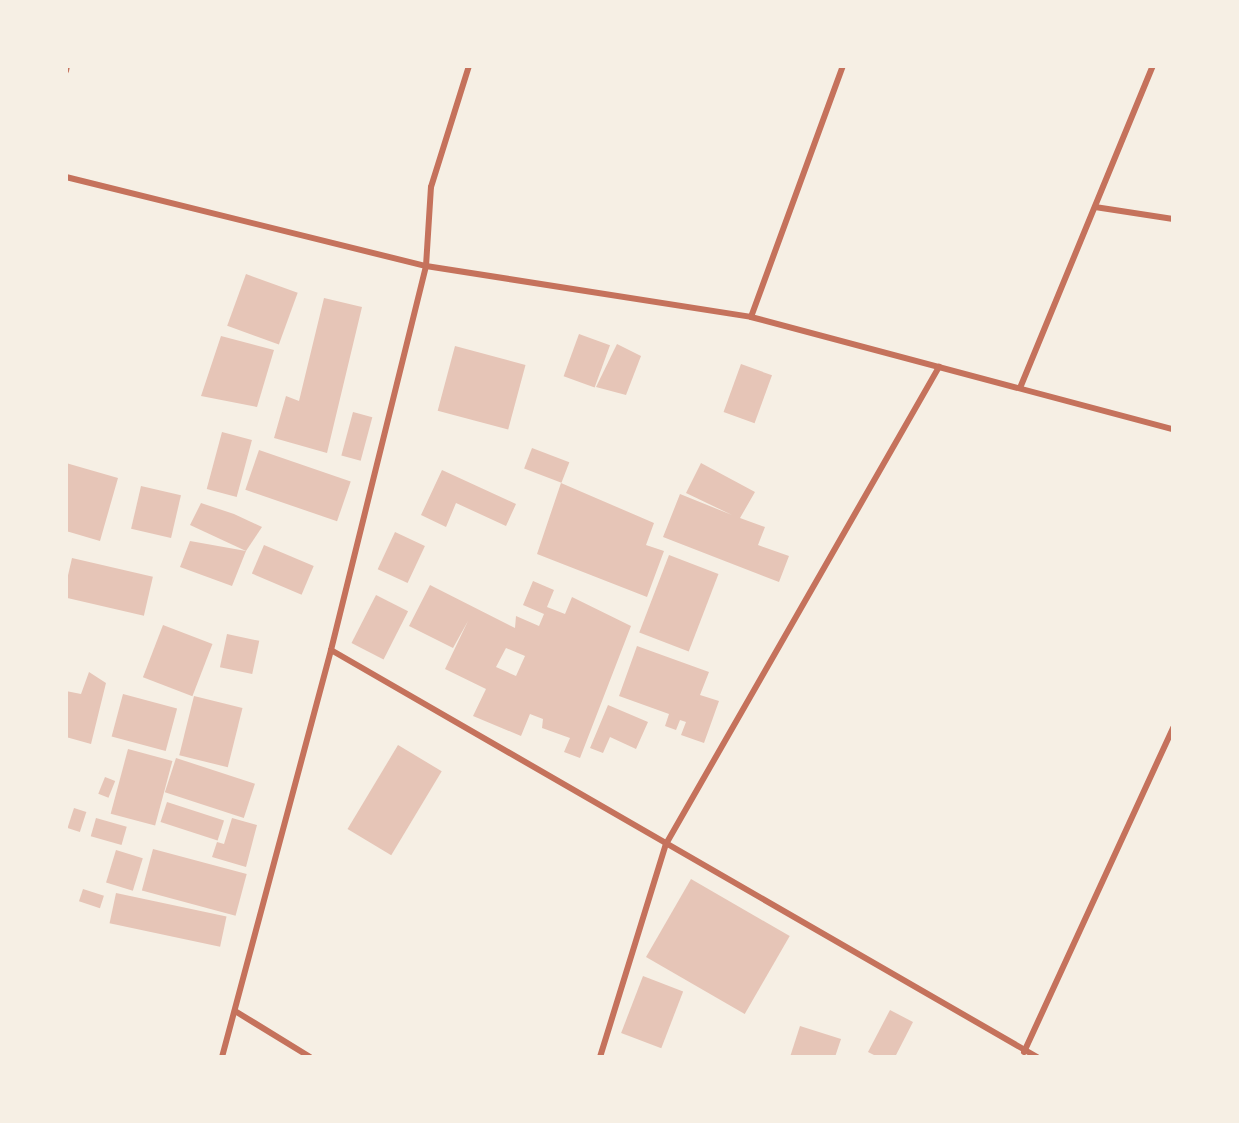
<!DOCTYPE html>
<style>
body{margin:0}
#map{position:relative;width:1239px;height:1123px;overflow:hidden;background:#f6efe4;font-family:Figtree,sans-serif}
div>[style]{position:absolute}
.building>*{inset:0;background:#e6c5b7;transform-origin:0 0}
.minor>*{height:6px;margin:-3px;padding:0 3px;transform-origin:3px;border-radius:3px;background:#c5725c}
span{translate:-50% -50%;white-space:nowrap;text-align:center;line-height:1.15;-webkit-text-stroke:5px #f6efe4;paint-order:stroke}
.frame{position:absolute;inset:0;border:68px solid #f6efe4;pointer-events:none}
</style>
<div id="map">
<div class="building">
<div style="left:246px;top:274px;width:55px;height:55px;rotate:20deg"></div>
<div style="clip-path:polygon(324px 298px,362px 307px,327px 453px,274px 438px,286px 396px,299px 401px)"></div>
<div style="left:579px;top:334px;width:33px;height:45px;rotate:20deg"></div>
<div style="clip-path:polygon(221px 336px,274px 350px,257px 407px,201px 396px)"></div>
<div style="clip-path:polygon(617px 344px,641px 356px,626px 395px,596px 387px)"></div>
<div style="left:455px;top:346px;width:73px;height:67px;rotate:15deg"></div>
<div style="left:741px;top:364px;width:33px;height:51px;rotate:20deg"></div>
<div style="left:353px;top:412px;width:20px;height:45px;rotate:15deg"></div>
<div style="left:222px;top:432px;width:31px;height:59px;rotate:15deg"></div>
<div style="left:532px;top:448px;width:40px;height:22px;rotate:21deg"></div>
<div style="left:259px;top:450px;width:97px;height:42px;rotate:19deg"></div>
<div style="clip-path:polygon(66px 463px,118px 478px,100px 541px,66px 531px)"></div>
<div style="clip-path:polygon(701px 463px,755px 492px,740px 518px,765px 527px,758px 545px,789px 556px,779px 582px,663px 537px,680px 494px,732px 515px,686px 493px)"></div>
<div style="clip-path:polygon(442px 470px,516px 504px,506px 526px,456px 503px,446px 527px,421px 515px)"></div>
<div style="clip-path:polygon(561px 483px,654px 523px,646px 545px,664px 551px,647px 597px,537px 554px)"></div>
<div style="left:141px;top:486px;width:41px;height:44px;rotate:13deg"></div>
<div style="clip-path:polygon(201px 503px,234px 514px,262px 527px,246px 551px,190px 525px)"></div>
<div style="left:395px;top:532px;width:33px;height:41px;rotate:25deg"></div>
<div style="clip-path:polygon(190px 541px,246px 551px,232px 586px,180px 567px)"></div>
<div style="left:264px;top:545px;width:54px;height:31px;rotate:23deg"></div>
<div style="left:669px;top:555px;width:53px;height:83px;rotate:21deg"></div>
<div style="left:72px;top:558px;width:83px;height:40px;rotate:13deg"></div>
<div style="clip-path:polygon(evenodd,533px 581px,554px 590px,547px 607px,565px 614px,572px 597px,631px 626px,580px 758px,564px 752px,570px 738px,542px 728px,543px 719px,530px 714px,521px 736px,473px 716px,486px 689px,445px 669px,468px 621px,453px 648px,409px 626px,430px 585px,515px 628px,516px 616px,539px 626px,544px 614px,523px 605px,533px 581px,506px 648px,525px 656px,516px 676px,496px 667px,506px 648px)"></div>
<div style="left:376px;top:595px;width:36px;height:54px;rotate:27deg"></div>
<div style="left:163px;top:625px;width:53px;height:56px;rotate:21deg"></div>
<div style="left:227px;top:634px;width:33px;height:34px;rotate:12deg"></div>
<div style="clip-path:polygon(637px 646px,709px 672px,700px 695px,719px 701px,704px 743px,681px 735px,686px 722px,680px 720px,676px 730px,665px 726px,669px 714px,619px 696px)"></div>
<div style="clip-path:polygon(89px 672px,106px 683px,91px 744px,66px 737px,66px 691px,81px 694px)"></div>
<div style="left:123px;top:694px;width:56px;height:44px;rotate:15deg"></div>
<div style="left:194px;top:696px;width:50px;height:61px;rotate:14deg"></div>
<div style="clip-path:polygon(608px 705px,648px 722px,636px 749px,610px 737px,603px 753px,590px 748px)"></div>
<div style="left:398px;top:745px;width:51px;height:98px;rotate:31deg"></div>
<div style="left:128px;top:749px;width:46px;height:67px;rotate:15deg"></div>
<div style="left:176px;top:758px;width:83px;height:36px;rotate:18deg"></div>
<div style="left:105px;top:777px;width:11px;height:18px;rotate:22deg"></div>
<div style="left:167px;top:802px;width:60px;height:21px;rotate:18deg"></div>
<div style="left:74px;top:808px;width:13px;height:21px;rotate:18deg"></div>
<div style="left:96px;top:818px;width:32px;height:19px;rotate:16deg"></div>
<div style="clip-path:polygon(232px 818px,257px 825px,246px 867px,212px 857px,217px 842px,224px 844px)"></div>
<div style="left:153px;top:849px;width:97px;height:43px;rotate:15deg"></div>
<div style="left:116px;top:850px;width:28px;height:34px;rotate:17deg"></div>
<div style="left:691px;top:879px;width:114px;height:90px;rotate:30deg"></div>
<div style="left:83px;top:889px;width:22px;height:13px;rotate:18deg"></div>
<div style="left:116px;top:893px;width:113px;height:31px;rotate:12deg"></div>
<div style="left:643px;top:976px;width:43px;height:61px;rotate:21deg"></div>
<div style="clip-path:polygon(890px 1010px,913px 1022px,895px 1057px,878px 1057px,868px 1052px)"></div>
<div style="clip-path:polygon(800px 1026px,841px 1039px,835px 1057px,790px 1057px)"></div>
</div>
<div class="minor">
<div style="left:66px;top:71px;width:5px;rotate:-79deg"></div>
<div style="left:66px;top:177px;width:371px;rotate:13.9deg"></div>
<div style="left:426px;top:266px;width:329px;rotate:8.9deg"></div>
<div style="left:751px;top:317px;width:437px;rotate:14.9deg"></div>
<div style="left:1095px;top:207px;width:79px;rotate:8.7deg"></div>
<div style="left:751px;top:317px;width:267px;rotate:-69.9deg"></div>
<div style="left:1020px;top:388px;width:348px;rotate:-67.6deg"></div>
<div style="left:331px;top:650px;width:815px;rotate:29.96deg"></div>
<div style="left:235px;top:1011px;width:88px;rotate:31.5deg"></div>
<div style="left:1024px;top:1052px;width:357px;rotate:-65.3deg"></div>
<div style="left:222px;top:1057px;width:421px;rotate:-75deg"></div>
<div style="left:331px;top:650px;width:396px;rotate:-76.1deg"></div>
<div style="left:426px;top:266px;width:79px;rotate:-86.4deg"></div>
<div style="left:431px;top:187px;width:127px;rotate:-72.6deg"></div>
<div style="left:600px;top:1057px;width:223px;rotate:-72.8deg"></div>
<div style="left:666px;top:844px;width:550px;rotate:-60.22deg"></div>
</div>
<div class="frame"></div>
</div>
